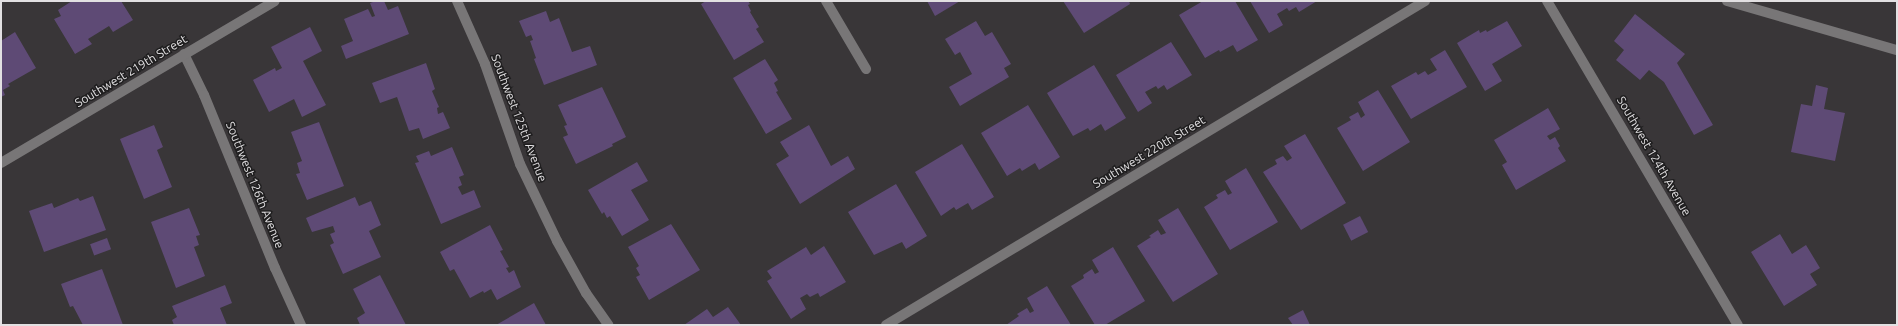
<!DOCTYPE html>
<style>
body{margin:0}
#map{position:relative;width:1898px;height:326px;overflow:hidden;background:#393638;font-family:Ubuntu,sans-serif}
div>[style]{position:absolute}
.building>*{inset:0;background:#5e4a75;transform-origin:0 0}
.minor>*{height:10px;margin:-5px;padding:0 5px;transform-origin:5px;border-radius:5px;background:#787677}
span{translate:-50% -50%;white-space:nowrap;text-align:center;line-height:1.15;-webkit-text-stroke:3px #1f1e1f;paint-order:stroke}
.street-label{font-size:12px;color:#e2e0e2}
.frame{position:absolute;inset:0;border:2px solid #e2e0e2;pointer-events:none}
</style>
<div id="map">
<div class="building">
<div style="clip-path:polygon(72px 1px,121px 1px,133px 20px,113px 32px,109px 26px,88px 39px,92px 44px,75px 54px,54px 19px,61px 16px,58px 10px)"></div>
<div style="clip-path:polygon(376px 1px,384px 1px,388px 10px,398px 6px,409px 34px,346px 59px,341px 46px,353px 41px,344px 19px,368px 9px,372px 17px,375px 16px,370px 3px)"></div>
<div style="clip-path:polygon(706px 1px,748px 1px,750px 4px,748px 5px,751px 11px,750px 12px,759px 27px,756px 29px,764px 42px,734px 60px,701px 4px)"></div>
<div style="clip-path:polygon(927px 1px,960px 1px,935px 16px)"></div>
<div style="clip-path:polygon(1063px 1px,1129px 1px,1130px 4px,1084px 33px)"></div>
<div style="clip-path:polygon(1203px 1px,1235px 1px,1258px 40px,1237px 52px,1233px 45px,1220px 52px,1219px 50px,1205px 58px,1179px 15px)"></div>
<div style="clip-path:polygon(1250px 1px,1317px 1px,1299px 12px,1296px 7px,1289px 11px,1287px 8px,1277px 14px,1283px 25px,1269px 33px)"></div>
<div style="clip-path:polygon(546px 11px,550px 22px,559px 18px,572px 52px,590px 46px,597px 65px,544px 85px,534px 59px,536px 58px,530px 41px,533px 40px,531px 35px,526px 37px,519px 21px)"></div>
<div style="clip-path:polygon(1635px 14px,1685px 54px,1677px 63px,1713px 125px,1694px 135px,1664px 82px,1649px 70px,1640px 80px,1616px 60px,1624px 50px,1614px 41px)"></div>
<div style="clip-path:polygon(976px 21px,985px 36px,992px 32px,1011px 64px,1004px 68px,1009px 77px,960px 106px,949px 87px,972px 74px,960px 52px,955px 55px,945px 39px)"></div>
<div style="clip-path:polygon(1507px 21px,1522px 46px,1492px 64px,1502px 81px,1485px 91px,1457px 43px,1479px 30px,1480px 33px,1486px 30px,1487px 32px)"></div>
<div style="clip-path:polygon(310px 27px,322px 51px,303px 61px,326px 105px,302px 117px,294px 99px,269px 112px,253px 80px,275px 68px,276px 71px,282px 68px,271px 47px)"></div>
<div style="clip-path:polygon(15px 32px,36px 68px,8px 84px,10px 86px,3px 90px,5px 95px,1px 97px,1px 41px)"></div>
<div style="clip-path:polygon(1171px 42px,1192px 75px,1167px 90px,1164px 85px,1158px 89px,1156px 86px,1145px 92px,1152px 103px,1138px 112px,1116px 75px)"></div>
<div style="clip-path:polygon(1445px 50px,1467px 87px,1411px 119px,1391px 86px,1416px 72px,1418px 75px,1425px 71px,1428px 75px,1437px 70px,1430px 59px)"></div>
<div style="clip-path:polygon(765px 59px,778px 80px,774px 83px,778px 91px,776px 92px,792px 119px,766px 134px,733px 78px)"></div>
<div style="clip-path:polygon(426px 63px,435px 89px,432px 91px,439px 107px,437px 108px,438px 114px,443px 112px,450px 128px,423px 139px,419px 128px,409px 131px,397px 97px,380px 103px,372px 83px)"></div>
<div style="clip-path:polygon(1094px 65px,1126px 118px,1105px 131px,1101px 124px,1090px 131px,1088px 128px,1073px 136px,1047px 93px)"></div>
<div style="clip-path:polygon(1816px 85px,1828px 88px,1824px 109px,1845px 113px,1835px 161px,1791px 152px,1801px 104px,1812px 106px)"></div>
<div style="clip-path:polygon(602px 87px,626px 137px,612px 144px,613px 146px,576px 164px,563px 137px,568px 135px,564px 126px,567px 125px,558px 105px)"></div>
<div style="clip-path:polygon(1378px 90px,1410px 142px,1363px 171px,1337px 128px,1351px 120px,1349px 117px,1358px 112px,1361px 118px,1365px 115px,1358px 102px)"></div>
<div style="clip-path:polygon(1028px 105px,1060px 157px,1039px 170px,1035px 163px,1022px 171px,1020px 168px,1007px 176px,981px 133px)"></div>
<div style="clip-path:polygon(1548px 108px,1560px 129px,1547px 136px,1550px 140px,1555px 137px,1560px 146px,1558px 148px,1566px 161px,1516px 190px,1502px 165px,1507px 162px,1494px 140px)"></div>
<div style="clip-path:polygon(319px 122px,344px 186px,307px 200px,296px 174px,300px 173px,297px 163px,302px 161px,291px 132px)"></div>
<div style="clip-path:polygon(154px 125px,163px 147px,157px 150px,172px 187px,144px 199px,120px 139px)"></div>
<div style="clip-path:polygon(809px 125px,831px 166px,848px 156px,855px 169px,800px 204px,776px 164px,789px 156px,780px 142px)"></div>
<div style="clip-path:polygon(1305px 134px,1346px 203px,1301px 230px,1263px 172px,1277px 164px,1275px 160px,1283px 156px,1287px 161px,1292px 158px,1284px 146px)"></div>
<div style="clip-path:polygon(962px 144px,994px 197px,972px 210px,968px 203px,956px 210px,954px 207px,941px 216px,915px 172px)"></div>
<div style="clip-path:polygon(452px 147px,464px 175px,459px 177px,462px 185px,458px 187px,462px 195px,474px 190px,481px 207px,441px 224px,415px 163px,419px 162px,416px 156px,429px 151px,431px 156px)"></div>
<div style="clip-path:polygon(637px 162px,648px 181px,631px 190px,649px 220px,622px 236px,610px 216px,607px 218px,604px 212px,602px 214px,588px 190px)"></div>
<div style="clip-path:polygon(1246px 168px,1278px 222px,1230px 250px,1204px 207px,1218px 198px,1216px 195px,1225px 190px,1228px 195px,1232px 193px,1225px 181px)"></div>
<div style="clip-path:polygon(896px 184px,927px 236px,906px 249px,902px 242px,874px 255px,848px 212px)"></div>
<div style="clip-path:polygon(93px 196px,106px 230px,44px 252px,29px 211px,52px 203px,54px 208px,78px 198px,80px 201px)"></div>
<div style="clip-path:polygon(355px 197px,359px 206px,371px 201px,381px 225px,369px 231px,381px 257px,343px 274px,330px 245px,334px 243px,330px 234px,335px 232px,333px 226px,312px 232px,306px 218px)"></div>
<div style="clip-path:polygon(189px 208px,200px 235px,196px 236px,199px 245px,194px 247px,205px 276px,176px 288px,151px 222px)"></div>
<div style="clip-path:polygon(1178px 208px,1218px 274px,1173px 302px,1137px 246px,1151px 237px,1149px 236px,1158px 230px,1161px 235px,1166px 233px,1158px 220px)"></div>
<div style="left:1360px;top:216px;width:18px;height:19px;rotate:63deg"></div>
<div style="clip-path:polygon(671px 224px,700px 270px,649px 300px,636px 277px,640px 275px,636px 268px,639px 266px,628px 247px)"></div>
<div style="clip-path:polygon(490px 225px,503px 250px,500px 251px,509px 267px,506px 268px,509px 273px,514px 270px,521px 287px,497px 300px,491px 289px,484px 293px,483px 291px,470px 298px,454px 269px,450px 271px,440px 252px)"></div>
<div style="clip-path:polygon(1780px 234px,1792px 254px,1806px 245px,1820px 268px,1810px 274px,1817px 285px,1784px 306px,1751px 252px)"></div>
<div style="left:107px;top:238px;width:12px;height:18px;rotate:70deg"></div>
<div style="clip-path:polygon(824px 246px,846px 282px,820px 297px,818px 293px,810px 297px,807px 294px,800px 298px,806px 309px,791px 319px,767px 281px,772px 278px,767px 271px,806px 247px,811px 255px)"></div>
<div style="clip-path:polygon(1113px 247px,1145px 301px,1105px 325px,1095px 325px,1071px 286px,1084px 278px,1083px 275px,1092px 269px,1095px 274px,1099px 272px,1092px 260px)"></div>
<div style="clip-path:polygon(102px 269px,123px 325px,83px 325px,73px 306px,70px 307px,61px 284px)"></div>
<div style="clip-path:polygon(380px 275px,406px 325px,360px 325px,357px 318px,365px 313px,353px 289px)"></div>
<div style="clip-path:polygon(225px 285px,232px 303px,220px 308px,227px 325px,174px 325px,172px 320px,177px 317px,172px 306px)"></div>
<div style="clip-path:polygon(1047px 286px,1071px 325px,1006px 325px,1019px 316px,1017px 314px,1027px 308px,1030px 313px,1034px 311px,1027px 298px)"></div>
<div style="clip-path:polygon(534px 303px,546px 325px,496px 325px)"></div>
<div style="clip-path:polygon(728px 307px,741px 325px,684px 325px,707px 309px,713px 317px)"></div>
<div style="clip-path:polygon(1303px 310px,1310px 325px,1293px 325px,1288px 318px)"></div>
</div>
<div class="minor">
<div style="left:457px;top:1px;width:69px;rotate:66deg"></div>
<div style="left:485px;top:64px;width:106px;rotate:70.7deg"></div>
<div style="left:520px;top:164px;width:85px;rotate:64.3deg"></div>
<div style="left:557px;top:241px;width:60px;rotate:60.9deg"></div>
<div style="left:586px;top:293px;width:39px;rotate:55deg"></div>
<div style="left:826px;top:1px;width:79px;rotate:59.5deg"></div>
<div style="left:1547px;top:1px;width:376px;rotate:59.5deg"></div>
<div style="left:1727px;top:1px;width:177px;rotate:16.1deg"></div>
<div style="left:184px;top:54px;width:46px;rotate:64deg"></div>
<div style="left:204px;top:95px;width:187px;rotate:67.7deg"></div>
<div style="left:275px;top:268px;width:63px;rotate:65.5deg"></div>
<div style="left:1px;top:163px;width:318px;rotate:-30.6deg"></div>
<div style="left:886px;top:325px;width:629px;rotate:-31.01deg"></div>
</div>
<div class="street-label">
<span style="left:131px;top:71px;rotate:-31deg">Southwest 219th Street</span>
<span style="left:519px;top:118px;rotate:69deg">Southwest 125th Avenue</span>
<span style="left:1149px;top:152px;rotate:-31deg">Southwest 220th Street</span>
<span style="left:1654px;top:156px;rotate:60deg">Southwest 124th Avenue</span>
<span style="left:255px;top:185px;rotate:68deg">Southwest 126th Avenue</span>
</div>
<div class="frame"></div>
</div>
